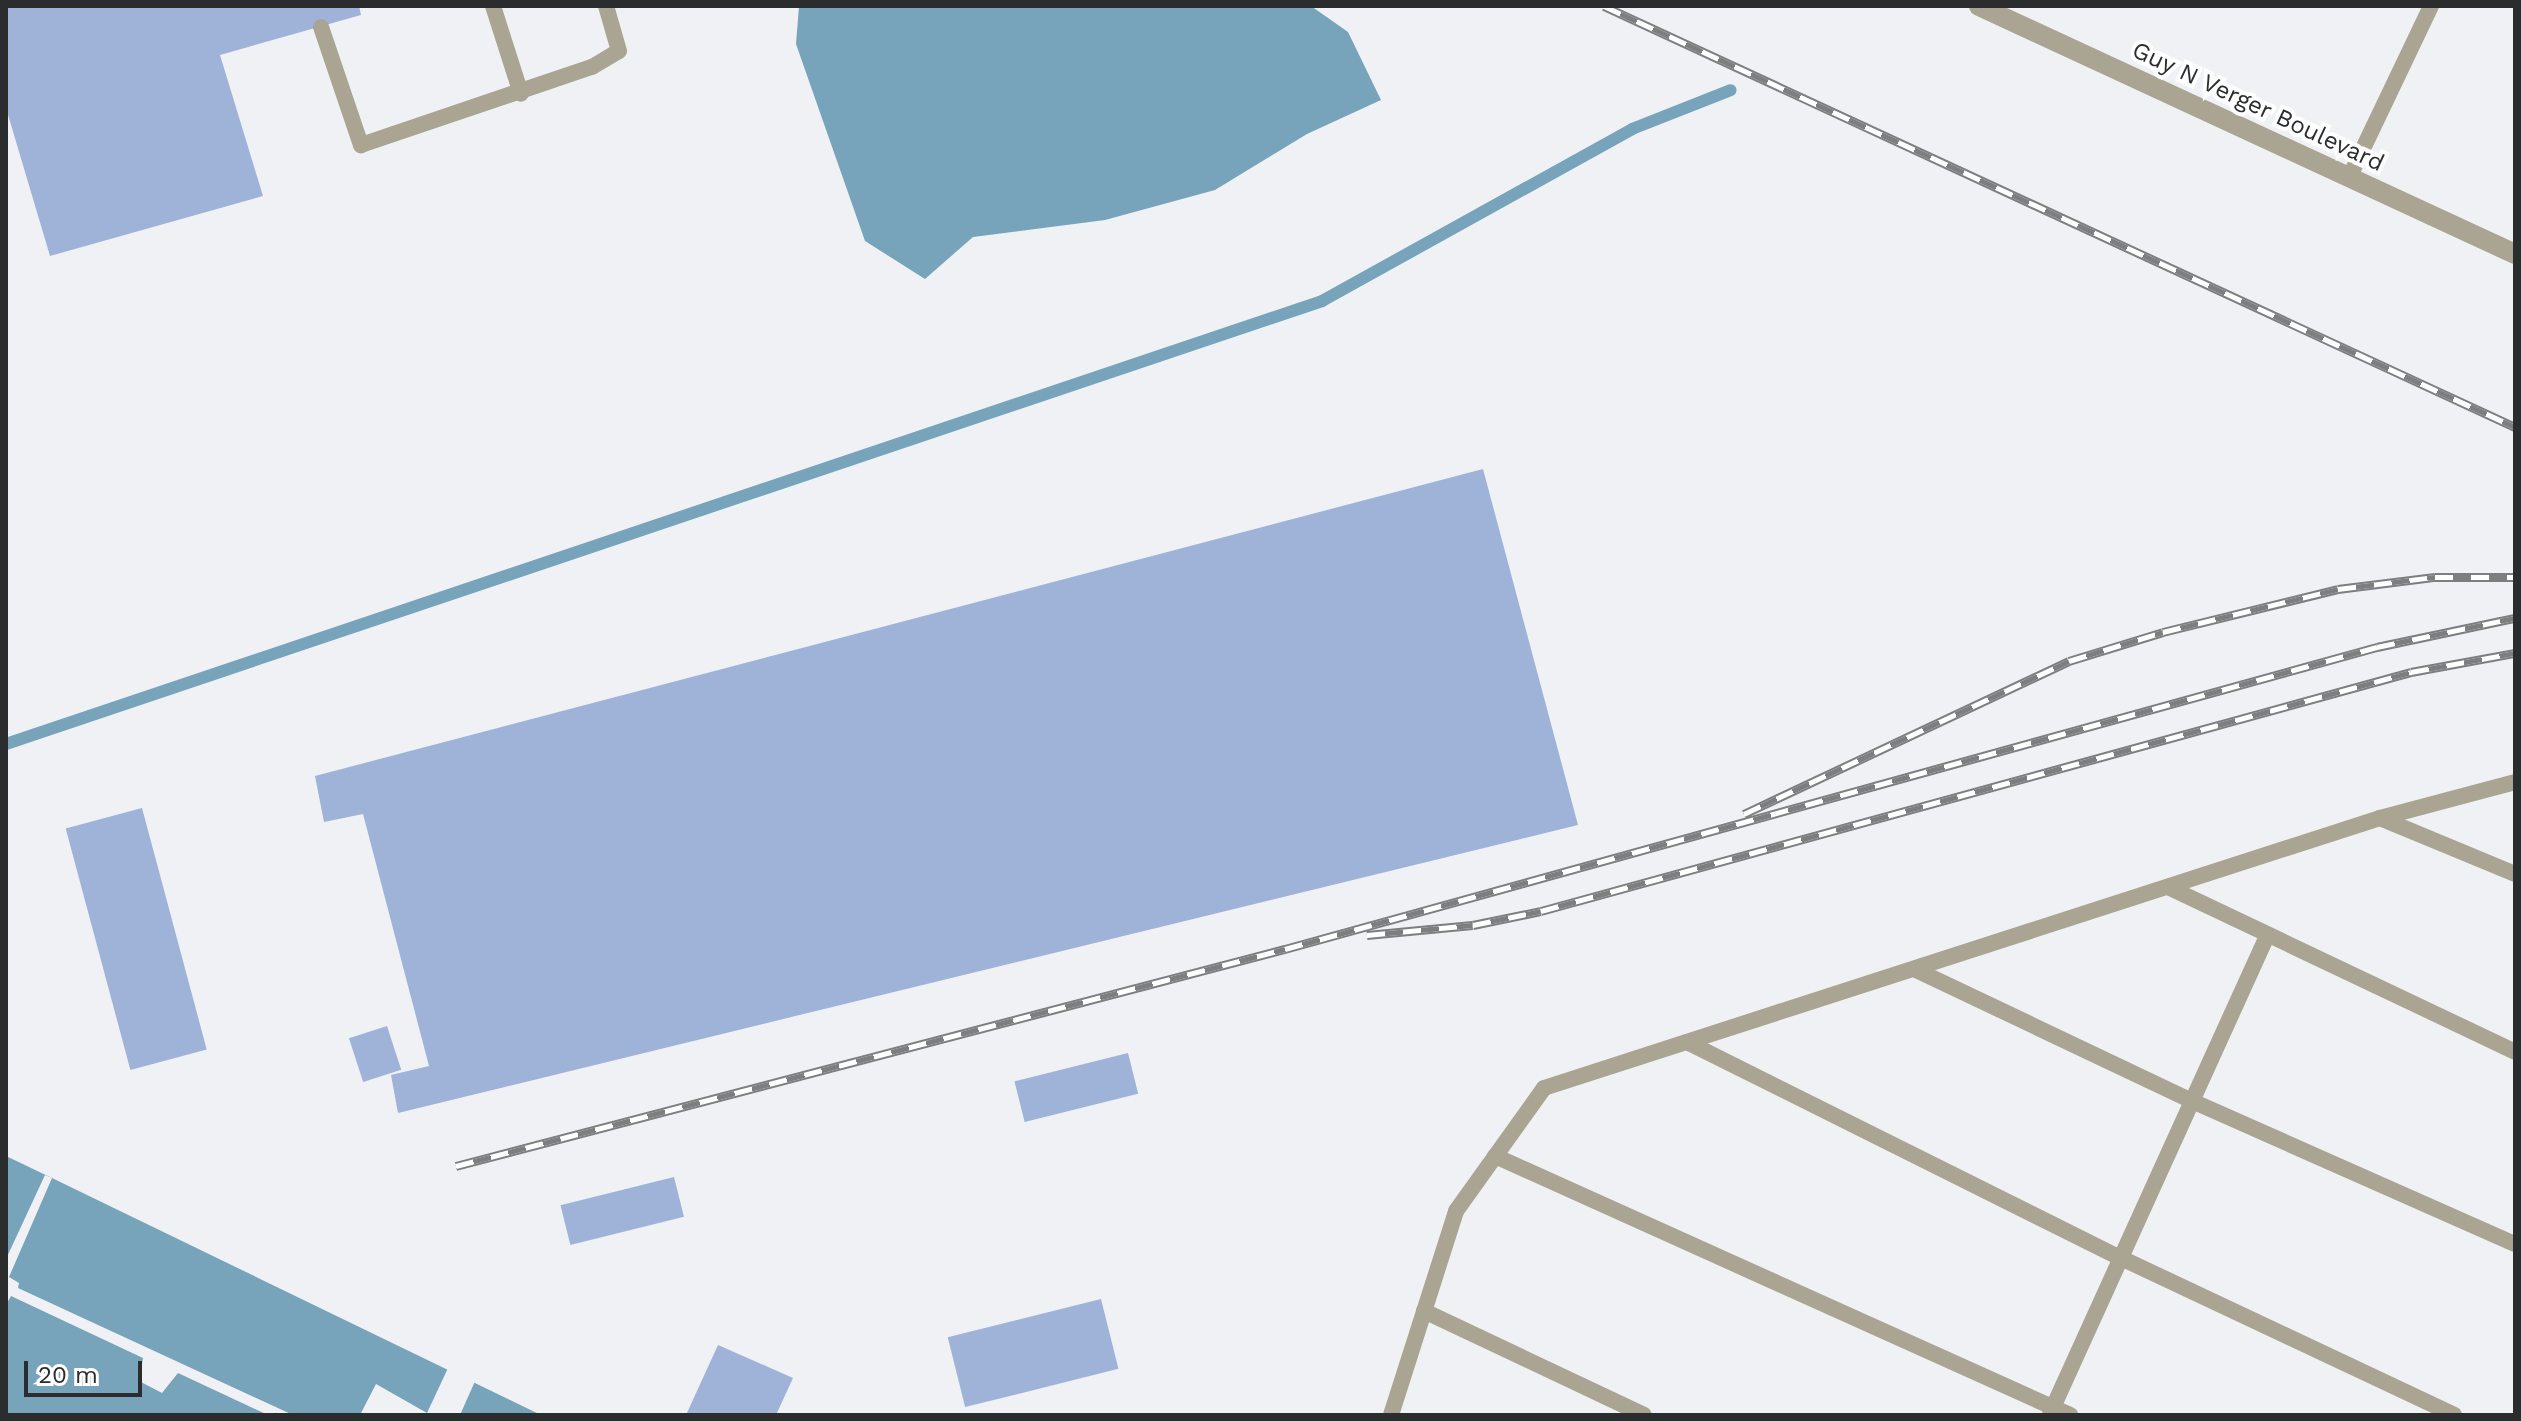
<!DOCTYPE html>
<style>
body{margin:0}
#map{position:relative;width:2521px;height:1421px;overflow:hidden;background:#eff1f5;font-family:"Work Sans",sans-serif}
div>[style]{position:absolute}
.water>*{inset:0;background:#77a4bb}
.pier>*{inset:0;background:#eff1f5}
.stream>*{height:12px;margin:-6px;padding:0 6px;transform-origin:6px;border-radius:6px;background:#77a4bb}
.building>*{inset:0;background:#9fb2d8;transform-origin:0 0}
.service>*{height:16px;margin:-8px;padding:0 8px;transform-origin:8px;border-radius:8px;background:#aaa492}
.minor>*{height:20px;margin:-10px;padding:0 10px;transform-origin:10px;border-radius:10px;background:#aaa492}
.rail>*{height:9px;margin-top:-4.5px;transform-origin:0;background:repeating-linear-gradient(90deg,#fefeff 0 18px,#7c7e80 0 36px);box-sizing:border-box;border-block:2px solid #7c7e80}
span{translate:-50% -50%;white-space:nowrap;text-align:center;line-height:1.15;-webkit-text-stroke:8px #fefeff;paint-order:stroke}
.street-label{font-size:24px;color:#2b2c2d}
.frame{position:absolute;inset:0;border:8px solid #2b2c2d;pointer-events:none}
.scale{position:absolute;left:24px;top:1361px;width:118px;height:36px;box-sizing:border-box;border:4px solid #2b2c2d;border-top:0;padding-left:10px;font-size:24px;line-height:28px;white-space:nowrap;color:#2b2c2d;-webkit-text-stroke:6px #fefeff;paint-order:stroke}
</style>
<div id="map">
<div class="water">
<div style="clip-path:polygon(799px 6px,1311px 6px,1348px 32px,1381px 100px,1307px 134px,1215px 190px,1105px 220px,973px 237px,925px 279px,865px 241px,796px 44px)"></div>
<div style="clip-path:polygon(6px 1156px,52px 1178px,541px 1415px,6px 1415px)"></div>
</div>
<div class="pier">
<div style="clip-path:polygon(45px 1175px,52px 1178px,9px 1277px,19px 1283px,18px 1288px,293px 1415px,268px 1415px,178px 1373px,162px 1393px,139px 1381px,143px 1358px,11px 1296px,6px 1305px,6px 1259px)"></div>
<div style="clip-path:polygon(449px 1366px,476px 1379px,460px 1415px,360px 1415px,376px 1384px,427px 1413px)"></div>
</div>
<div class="stream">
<div style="left:6px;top:744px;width:1389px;rotate:-18.6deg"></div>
<div style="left:1322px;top:301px;width:355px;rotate:-29deg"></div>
<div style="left:1632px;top:129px;width:106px;rotate:-21.5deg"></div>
</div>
<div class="building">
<div style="clip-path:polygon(6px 6px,359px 6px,361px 15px,220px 55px,263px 196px,50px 256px,6px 108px)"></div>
<div style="clip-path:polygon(1483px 469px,1578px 825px,398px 1113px,391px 1075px,429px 1066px,363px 814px,324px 822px,315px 776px)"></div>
<div style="left:142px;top:808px;width:250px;height:79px;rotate:75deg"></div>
<div style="left:387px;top:1026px;width:46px;height:40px;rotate:72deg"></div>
<div style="left:1128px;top:1053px;width:42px;height:117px;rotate:76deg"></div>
<div style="left:674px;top:1177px;width:41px;height:117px;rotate:76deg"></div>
<div style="left:1101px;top:1299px;width:72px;height:158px;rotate:76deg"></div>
<div style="clip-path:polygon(718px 1345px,793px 1378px,776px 1415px,686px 1415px)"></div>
</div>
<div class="service">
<div style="left:493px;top:6px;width:92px;rotate:72.3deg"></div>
<div style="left:321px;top:27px;width:125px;rotate:71.3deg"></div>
<div style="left:361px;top:145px;width:244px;rotate:-18.7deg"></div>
<div style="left:592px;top:67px;width:31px;rotate:-31deg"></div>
<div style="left:619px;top:51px;width:47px;rotate:-106.1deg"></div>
<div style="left:2349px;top:178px;width:191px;rotate:-64.5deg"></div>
<div style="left:2380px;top:818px;width:140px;rotate:-14.9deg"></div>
<div style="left:2168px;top:887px;width:384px;rotate:25.4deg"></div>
<div style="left:1914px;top:969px;width:308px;rotate:25.4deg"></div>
<div style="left:2192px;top:1101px;width:353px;rotate:23.9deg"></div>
<div style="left:1687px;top:1042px;width:485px;rotate:26.5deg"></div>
<div style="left:2121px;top:1258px;width:368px;rotate:25.2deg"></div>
<div style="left:1495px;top:1156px;width:631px;rotate:24.25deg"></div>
<div style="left:1424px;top:1311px;width:243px;rotate:25.3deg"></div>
<div style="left:2050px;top:1414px;width:525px;rotate:-65.58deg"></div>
<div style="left:1391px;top:1415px;width:214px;rotate:-72.3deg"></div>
<div style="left:1456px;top:1211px;width:151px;rotate:-54.4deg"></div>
<div style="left:1544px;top:1088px;width:879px;rotate:-17.9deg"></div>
<div style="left:2380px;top:818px;width:146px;rotate:22.5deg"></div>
</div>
<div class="minor">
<div style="left:1979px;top:6px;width:591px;rotate:24.83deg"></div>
</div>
<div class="rail">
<div style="left:1604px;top:6px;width:1004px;rotate:24.8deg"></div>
<div style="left:1744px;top:814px;width:359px;rotate:-25.2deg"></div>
<div style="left:2069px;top:661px;width:98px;rotate:-17.1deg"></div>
<div style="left:2163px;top:632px;width:180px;rotate:-13.8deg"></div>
<div style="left:2338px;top:589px;width:98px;rotate:-7.1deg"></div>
<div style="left:2435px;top:577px;width:80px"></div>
<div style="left:1367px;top:935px;width:106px;rotate:-5.4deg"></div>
<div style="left:1473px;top:925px;width:69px;rotate:-11.6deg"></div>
<div style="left:1541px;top:911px;width:902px;rotate:-15.36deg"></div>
<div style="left:2411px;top:672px;width:106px;rotate:-10.4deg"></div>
<div style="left:456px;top:1166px;width:857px;rotate:-14.67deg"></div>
<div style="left:1285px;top:949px;width:1133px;rotate:-15.46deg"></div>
<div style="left:2377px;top:647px;width:141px;rotate:-11.9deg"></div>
</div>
<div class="street-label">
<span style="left:2258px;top:107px;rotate:25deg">Guy N Verger Boulevard</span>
</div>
<div class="frame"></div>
<div class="scale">20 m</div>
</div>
